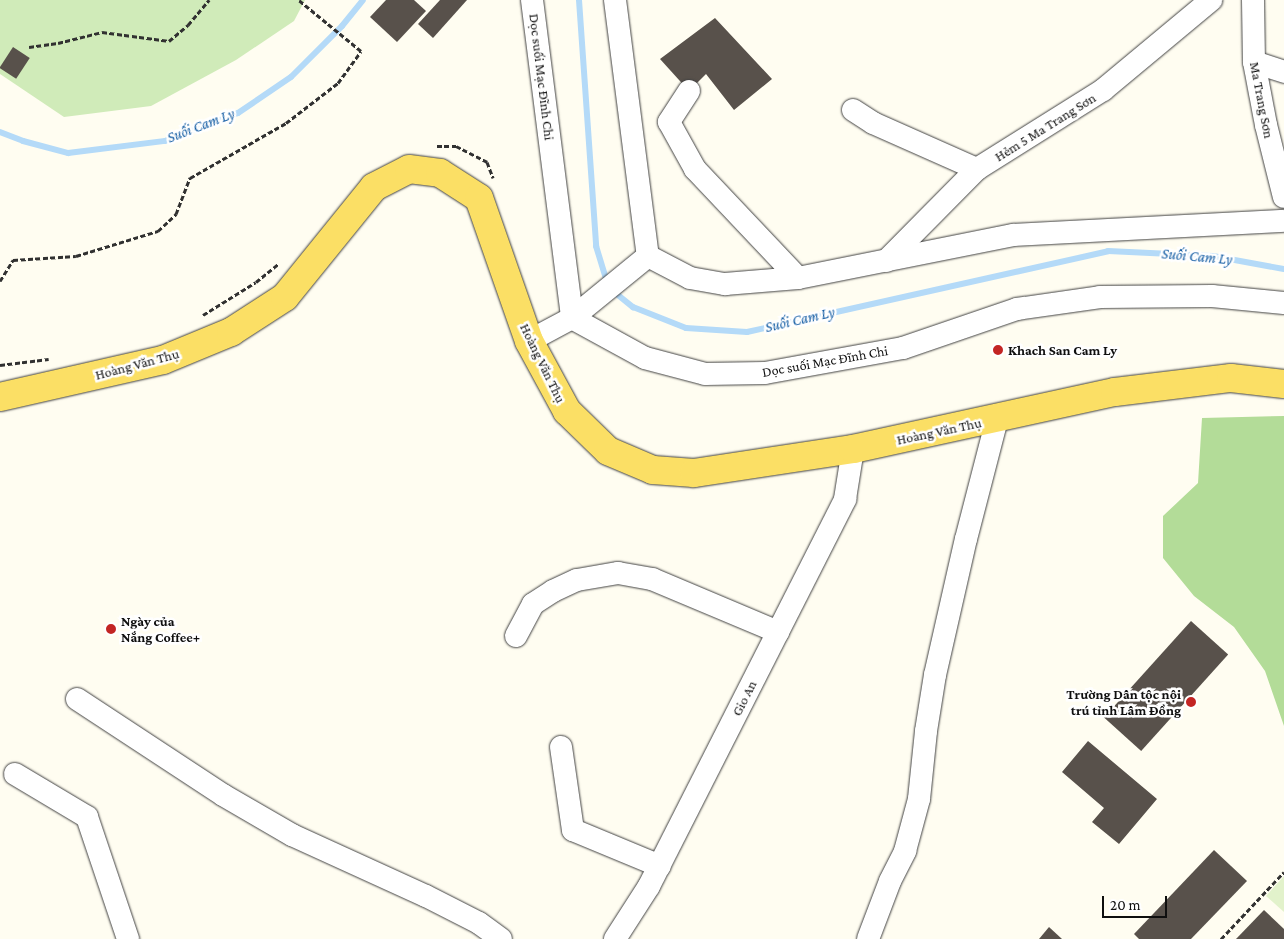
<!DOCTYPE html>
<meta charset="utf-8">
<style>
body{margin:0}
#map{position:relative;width:1284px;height:939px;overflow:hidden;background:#fffdf1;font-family:"Crimson Pro",serif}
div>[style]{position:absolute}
.green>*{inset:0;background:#d0ebb9}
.forest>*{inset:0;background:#b3dc98}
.pitch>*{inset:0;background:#e2f2cb}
.stream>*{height:6px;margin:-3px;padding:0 3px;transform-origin:3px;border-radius:3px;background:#b4daf8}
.building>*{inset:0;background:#58514b;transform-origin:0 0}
.path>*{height:3px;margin-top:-1.5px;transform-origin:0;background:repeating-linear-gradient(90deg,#313131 0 5px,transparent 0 7.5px)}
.roads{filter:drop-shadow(0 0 1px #424242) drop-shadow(0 0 1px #424242)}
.minor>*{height:22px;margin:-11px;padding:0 11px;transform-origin:11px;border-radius:11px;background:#fff}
.major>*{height:28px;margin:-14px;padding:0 14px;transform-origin:14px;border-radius:14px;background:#fbdf65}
.dots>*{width:14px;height:14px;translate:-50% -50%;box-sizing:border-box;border:2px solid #fff;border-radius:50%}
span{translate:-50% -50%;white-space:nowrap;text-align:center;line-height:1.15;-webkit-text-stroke:5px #fff;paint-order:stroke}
.street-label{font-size:14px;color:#0f0f0f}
.poi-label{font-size:14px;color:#0f0f0f;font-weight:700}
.left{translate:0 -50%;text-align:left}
.right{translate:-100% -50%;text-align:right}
.water-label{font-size:15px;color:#145da4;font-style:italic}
.scale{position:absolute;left:1102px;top:896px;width:65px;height:22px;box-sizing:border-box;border:2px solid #0f0f0f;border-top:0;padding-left:6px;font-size:15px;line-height:18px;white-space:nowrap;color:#0f0f0f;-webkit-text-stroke:4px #fff;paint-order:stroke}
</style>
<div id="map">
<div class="green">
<div style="clip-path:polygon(0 0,305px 0,294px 21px,236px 60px,151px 106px,64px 117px,0 74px)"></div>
</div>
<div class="forest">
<div style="clip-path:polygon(1284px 416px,1284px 726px,1265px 671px,1234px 627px,1194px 596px,1163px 558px,1163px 516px,1198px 483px,1202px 418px)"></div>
</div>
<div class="pitch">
<div style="clip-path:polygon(1284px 876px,1284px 912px,1266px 896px)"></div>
</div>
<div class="stream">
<div style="left:579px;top:0;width:247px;rotate:86deg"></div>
<div style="left:596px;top:246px;width:39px;rotate:73deg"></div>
<div style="left:0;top:132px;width:25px;rotate:21deg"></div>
<div style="left:23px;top:141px;width:47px;rotate:14.9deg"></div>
<div style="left:68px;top:153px;width:98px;rotate:-7.1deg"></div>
<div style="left:165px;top:141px;width:78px;rotate:-21deg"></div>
<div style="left:238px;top:113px;width:64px;rotate:-34.2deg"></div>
<div style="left:291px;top:77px;width:72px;rotate:-45deg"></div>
<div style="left:342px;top:26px;width:33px;rotate:-51deg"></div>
<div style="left:613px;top:291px;width:26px;rotate:39deg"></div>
<div style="left:633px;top:307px;width:57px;rotate:21.6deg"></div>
<div style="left:686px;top:328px;width:61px;rotate:3.8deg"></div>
<div style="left:747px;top:332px;width:370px;rotate:-12.6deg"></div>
<div style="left:1108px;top:251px;width:105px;rotate:2.7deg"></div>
<div style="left:1213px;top:256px;width:72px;rotate:10.4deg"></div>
</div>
<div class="building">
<div style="clip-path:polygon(386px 0,414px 0,426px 11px,397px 42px,370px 17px)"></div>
<div style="clip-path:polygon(440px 0,467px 0,433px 38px,418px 24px)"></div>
<div style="clip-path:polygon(715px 18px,772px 79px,734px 110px,706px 74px,689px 91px,660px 59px)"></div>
<div style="left:13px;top:47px;width:20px;height:25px;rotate:33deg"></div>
<div style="left:1191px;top:621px;width:50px;height:130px;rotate:42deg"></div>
<div style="clip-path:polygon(1088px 741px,1157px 799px,1119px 844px,1092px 822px,1104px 808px,1062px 772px)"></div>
<div style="clip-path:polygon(1214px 850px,1247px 881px,1191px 939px,1139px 939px,1134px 934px)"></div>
<div style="clip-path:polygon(1264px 910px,1284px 929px,1284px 939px,1236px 939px)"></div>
<div style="clip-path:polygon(1049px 927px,1062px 939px,1039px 939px)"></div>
</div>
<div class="path">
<div style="left:29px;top:47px;width:29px;rotate:-8deg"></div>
<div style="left:58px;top:43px;width:45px;rotate:-14deg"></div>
<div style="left:102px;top:32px;width:68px;rotate:7.7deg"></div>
<div style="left:169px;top:41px;width:25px;rotate:-40deg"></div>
<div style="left:188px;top:25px;width:33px;rotate:-50deg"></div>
<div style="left:437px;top:146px;width:19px"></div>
<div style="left:456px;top:146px;width:35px;rotate:27deg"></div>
<div style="left:487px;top:162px;width:17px;rotate:69deg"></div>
<div style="left:0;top:281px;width:25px;rotate:-58deg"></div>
<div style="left:13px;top:260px;width:63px;rotate:-3.6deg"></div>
<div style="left:76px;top:256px;width:86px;rotate:-17deg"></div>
<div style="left:158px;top:231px;width:25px;rotate:-43deg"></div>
<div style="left:176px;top:214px;width:39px;rotate:-69deg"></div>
<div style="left:190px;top:178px;width:111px;rotate:-29.8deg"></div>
<div style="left:286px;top:123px;width:66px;rotate:-37.6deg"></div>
<div style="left:338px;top:83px;width:39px;rotate:-54deg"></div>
<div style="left:361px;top:51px;width:80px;rotate:-140.6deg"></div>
<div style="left:203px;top:315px;width:62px;rotate:-31.9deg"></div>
<div style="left:256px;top:282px;width:28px;rotate:-39deg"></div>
<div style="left:0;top:365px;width:49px;rotate:-7deg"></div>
<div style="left:1221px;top:939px;width:92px;rotate:-46.8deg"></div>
</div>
<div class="roads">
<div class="minor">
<div style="left:532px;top:0;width:321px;rotate:82.8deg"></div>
<div style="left:572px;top:318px;width:83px;rotate:28.7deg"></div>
<div style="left:645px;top:358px;width:62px;rotate:14.9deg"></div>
<div style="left:705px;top:374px;width:60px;rotate:-1deg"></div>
<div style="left:765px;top:373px;width:140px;rotate:-10.3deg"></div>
<div style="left:903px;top:348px;width:120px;rotate:-18.9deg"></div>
<div style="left:1017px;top:309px;width:84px;rotate:-8.2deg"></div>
<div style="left:1100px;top:297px;width:112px;rotate:-0.5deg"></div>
<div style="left:1212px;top:296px;width:72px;rotate:5.6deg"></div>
<div style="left:615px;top:0;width:258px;rotate:82.7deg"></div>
<div style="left:648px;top:256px;width:47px;rotate:27.6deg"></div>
<div style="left:690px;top:278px;width:36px;rotate:10deg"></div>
<div style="left:725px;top:284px;width:73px;rotate:-4.7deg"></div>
<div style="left:798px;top:278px;width:220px;rotate:-11.3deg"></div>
<div style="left:1014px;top:235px;width:270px;rotate:-3deg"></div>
<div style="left:1253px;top:0;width:62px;rotate:89.1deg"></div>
<div style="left:1254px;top:62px;width:64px;rotate:79.2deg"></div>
<div style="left:1266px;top:125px;width:74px;rotate:76deg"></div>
<div style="left:1254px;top:62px;width:32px;rotate:18deg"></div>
<div style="left:689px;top:91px;width:37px;rotate:123deg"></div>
<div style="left:669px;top:122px;width:54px;rotate:61deg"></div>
<div style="left:695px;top:169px;width:150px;rotate:46.6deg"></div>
<div style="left:853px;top:110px;width:24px;rotate:33deg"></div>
<div style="left:873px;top:123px;width:114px;rotate:23.9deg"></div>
<div style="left:886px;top:261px;width:129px;rotate:-45.3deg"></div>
<div style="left:977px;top:169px;width:149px;rotate:-32.1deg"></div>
<div style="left:1103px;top:90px;width:141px;rotate:-39.8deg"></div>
<div style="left:529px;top:341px;width:49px;rotate:-28.1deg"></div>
<div style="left:572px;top:318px;width:98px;rotate:-39.2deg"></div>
<div style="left:516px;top:636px;width:36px;rotate:-62deg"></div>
<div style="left:533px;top:604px;width:24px;rotate:-33deg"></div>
<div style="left:553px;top:591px;width:26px;rotate:-25deg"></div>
<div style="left:577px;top:580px;width:42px;rotate:-9.7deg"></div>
<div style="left:618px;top:573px;width:35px;rotate:10deg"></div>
<div style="left:652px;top:579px;width:137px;rotate:22.8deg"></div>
<div style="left:77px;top:699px;width:175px;rotate:33.3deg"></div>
<div style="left:223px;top:795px;width:80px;rotate:30.1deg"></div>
<div style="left:292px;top:835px;width:147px;rotate:24.5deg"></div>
<div style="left:426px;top:896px;width:59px;rotate:27deg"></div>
<div style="left:479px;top:923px;width:27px;rotate:36deg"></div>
<div style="left:561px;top:747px;width:84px;rotate:81.8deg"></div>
<div style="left:573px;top:830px;width:94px;rotate:22.5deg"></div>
<div style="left:15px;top:774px;width:84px;rotate:30.8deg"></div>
<div style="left:87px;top:817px;width:129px;rotate:71.4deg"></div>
<div style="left:615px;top:939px;width:63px;rotate:-57.3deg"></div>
<div style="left:649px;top:886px;width:434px;rotate:-63.1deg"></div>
<div style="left:845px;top:499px;width:51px;rotate:-80.9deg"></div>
<div style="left:868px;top:939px;width:62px;rotate:-69.2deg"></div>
<div style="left:890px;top:881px;width:34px;rotate:-63deg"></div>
<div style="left:905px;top:851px;width:54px;rotate:-74.9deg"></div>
<div style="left:919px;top:799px;width:68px;rotate:-84.1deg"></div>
<div style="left:926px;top:731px;width:57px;rotate:-80.9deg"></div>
<div style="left:935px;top:675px;width:139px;rotate:-77.2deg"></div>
<div style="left:966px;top:539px;width:124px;rotate:-75.5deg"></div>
</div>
<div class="major">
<div style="left:0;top:397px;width:167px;rotate:-12.8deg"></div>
<div style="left:163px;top:360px;width:74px;rotate:-22.4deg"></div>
<div style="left:231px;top:332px;width:64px;rotate:-32.9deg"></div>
<div style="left:285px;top:297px;width:141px;rotate:-51deg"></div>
<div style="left:374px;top:187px;width:39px;rotate:-27deg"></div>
<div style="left:409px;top:169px;width:31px;rotate:7deg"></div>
<div style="left:440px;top:173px;width:46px;rotate:32.7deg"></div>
<div style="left:479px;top:198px;width:151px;rotate:70.7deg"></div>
<div style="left:529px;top:341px;width:80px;rotate:61.5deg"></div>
<div style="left:567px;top:411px;width:57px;rotate:44.3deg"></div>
<div style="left:608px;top:451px;width:49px;rotate:22.9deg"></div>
<div style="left:653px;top:470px;width:41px;rotate:4.2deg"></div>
<div style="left:694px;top:473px;width:161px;rotate:-8.6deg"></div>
<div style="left:853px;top:449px;width:268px;rotate:-12.3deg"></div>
<div style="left:1115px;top:392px;width:117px;rotate:-6.9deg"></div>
<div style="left:1231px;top:378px;width:53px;rotate:6.5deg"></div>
</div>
</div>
<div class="dots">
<div style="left:998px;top:350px;background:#c32523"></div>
<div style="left:111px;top:629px;background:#c32523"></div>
<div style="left:1191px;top:702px;background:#c32523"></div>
</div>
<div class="street-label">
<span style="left:542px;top:77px;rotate:83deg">Dọc suối Mạc Đĩnh Chi</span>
<span style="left:1262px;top:100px;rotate:79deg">Ma Trang Sơn</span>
<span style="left:1045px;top:127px;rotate:-32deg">Hẻm 5 Ma Trang Sơn</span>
<span style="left:825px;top:361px;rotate:-10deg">Dọc suối Mạc Đĩnh Chi</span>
<span style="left:543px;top:363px;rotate:64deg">Hoàng Văn Thụ</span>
<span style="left:137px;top:364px;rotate:-15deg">Hoàng Văn Thụ</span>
<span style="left:939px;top:431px;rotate:-12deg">Hoàng Văn Thụ</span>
<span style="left:744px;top:698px;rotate:-63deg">Gio An</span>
</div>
<div class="poi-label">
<span class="left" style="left:1008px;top:350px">Khach San Cam Ly</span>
<span class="left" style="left:121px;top:629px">Ngày của<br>Nắng Coffee+</span>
<span class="right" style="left:1181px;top:702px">Trường Dân tộc nội<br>trú tỉnh Lâm Đồng</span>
</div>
<div class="water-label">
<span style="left:201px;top:126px;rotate:-21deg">Suối Cam Ly</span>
<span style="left:1197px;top:257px;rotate:5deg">Suối Cam Ly</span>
<span style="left:800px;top:320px;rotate:-13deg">Suối Cam Ly</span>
</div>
<div class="scale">20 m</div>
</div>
